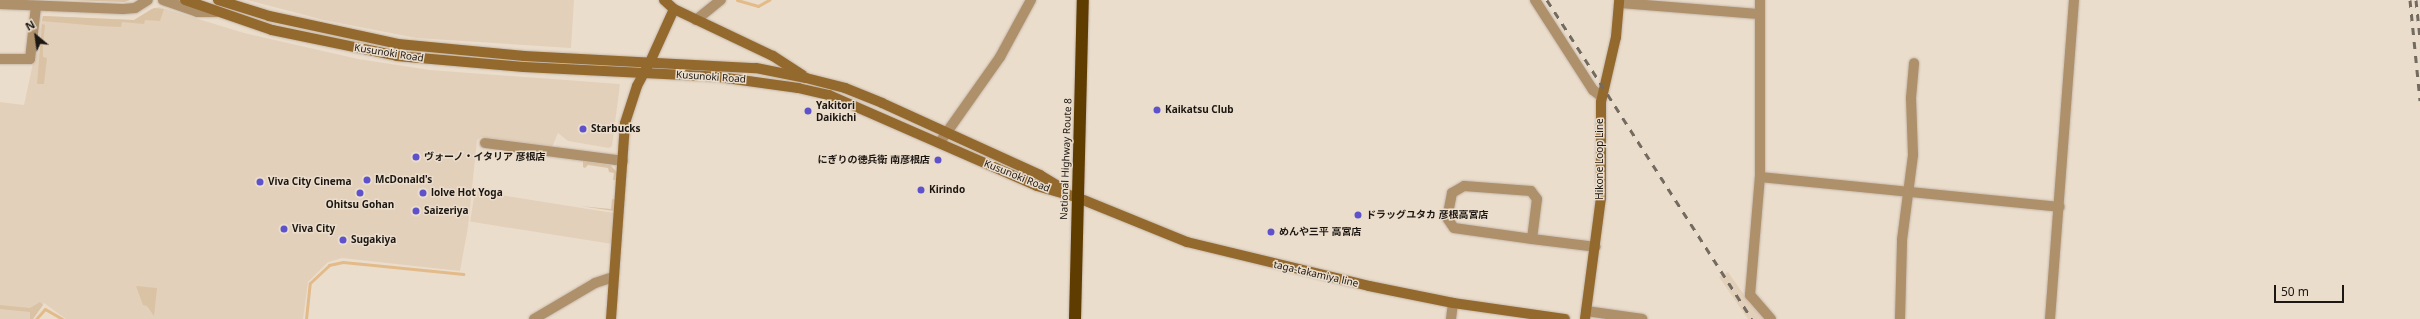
<!DOCTYPE html>
<meta charset="utf-8">
<style>
body{margin:0}
#map{position:relative;width:2420px;height:319px;overflow:hidden;background:#ebddcc;font-family:"Noto Sans","Noto Sans JP",sans-serif}
div>[style]{position:absolute}
.built>*{inset:0;background:#e3d0ba;transform-origin:0 0}
.green>*{inset:0;background:#dac2a5}
.stream>*{height:3px;margin:-1.5px;padding:0 1.5px;transform-origin:1.5px;border-radius:1.5px;background:#e3bb8a}
.roads{filter:drop-shadow(0 0 1px #c6b9ab) drop-shadow(0 0 1px #c6b9ab)}
.street>*{height:10px;margin:-5px;padding:0 5px;transform-origin:5px;border-radius:5px;background:#ae906b}
.secondary>*{height:10px;margin:-5px;padding:0 5px;transform-origin:5px;border-radius:5px;background:#94692d}
.highway>*{height:12px;margin:-6px;padding:0 6px;transform-origin:6px;border-radius:6px;background:#5f3c00}
.rail>*{height:3px;margin-top:-1.5px;transform-origin:0;background:repeating-linear-gradient(90deg,#736a60 0 7px,transparent 0 14px)}
.dots>*{width:11px;height:11px;translate:-50% -50%;box-sizing:border-box;border:2px solid #ebddcc;border-radius:50%}
span{translate:-50% -50%;white-space:nowrap;text-align:center;line-height:1.15;-webkit-text-stroke:3px #ebddcc;paint-order:stroke}
.street-label{font-size:10px;color:#1c1712}
.poi-label{font-size:10px;color:#1c1712;font-weight:700}
.left{translate:0 -50%;text-align:left}
.right{translate:-100% -50%;text-align:right}
.north{position:absolute;left:16px;top:16px;width:40px;height:40px;-webkit-text-stroke:3px #ebddcc;paint-order:stroke;rotate:331deg;font-size:11px;font-weight:700;line-height:16px;text-align:center;color:#1c1712}
.north::after{content:'';display:block;margin:auto;width:14px;height:18px;background:#1c1712;clip-path:polygon(50% 0,100% 100%,50% 72%,0 100%)}
.scale{position:absolute;left:2274px;top:285px;width:70px;height:18px;box-sizing:border-box;border:2px solid #1c1712;border-top:0;padding-left:5px;font-size:12px;line-height:14px;white-space:nowrap;color:#1c1712;-webkit-text-stroke:3px #ebddcc;paint-order:stroke}
</style>
<div id="map">
<div class="built">
<div style="clip-path:polygon(247px 0,574px 0,571px 48px,416px 38px,324px 20px)"></div>
<div style="clip-path:polygon(159px 7px,244px 33px,358px 59px,430px 70px,620px 84px,612px 146px,609px 148px,568px 141px,558px 133px,552px 147px,481px 137px,477px 140px,468px 227px,460px 271px,342px 258px,328px 262px,308px 282px,303px 319px,66px 319px,44px 303px,33px 319px,0 319px,0 102px,24px 105px,43px 16px,134px 20px,151px 9px)"></div>
<div style="left:475px;top:191px;width:142px;height:31px;rotate:9deg"></div>
<div style="clip-path:polygon(1728px 272px,1742px 292px,1767px 319px,1748px 319px,1719px 277px)"></div>
</div>
<div class="green">
<div style="clip-path:polygon(69px 0,130px 0,125px 2px)"></div>
<div style="clip-path:polygon(154px 8px,164px 9px,160px 21px,145px 20px,144px 24px,122px 22px,121px 27px,99px 26px,42px 21px,43px 16px,134px 20px)"></div>
<div style="clip-path:polygon(42px 24px,45px 25px,43px 45px,43px 57px,47px 58px,44px 84px,37px 84px)"></div>
<div style="clip-path:polygon(583px 161px,610px 165px,618px 173px,617px 180px,613px 180px,614px 173px,609px 172px,608px 168px,588px 165px,585px 168px,583px 167px)"></div>
<div style="clip-path:polygon(612px 199px,615px 200px,614px 211px,580px 206px,611px 209px)"></div>
<div style="clip-path:polygon(136px 286px,157px 288px,154px 316px,147px 306px,143px 305px)"></div>
<div style="clip-path:polygon(40px 302px,43px 305px,33px 319px,30px 319px,30px 312px,0 309px,0 305px,30px 308px)"></div>
</div>
<div class="stream">
<div style="left:737px;top:0;width:22px;rotate:16deg"></div>
<div style="left:758px;top:6px;width:13px;rotate:-29deg"></div>
<div style="left:36px;top:319px;width:13px;rotate:-48deg"></div>
<div style="left:45px;top:309px;width:20px;rotate:30deg"></div>
<div style="left:306px;top:319px;width:36px;rotate:-84deg"></div>
<div style="left:310px;top:283px;width:26px;rotate:-43deg"></div>
<div style="left:329px;top:265px;width:14px;rotate:-12deg"></div>
<div style="left:343px;top:262px;width:121px;rotate:5.7deg"></div>
</div>
<div class="roads">
<div class="street">
<div style="left:163px;top:0;width:36px;rotate:19deg"></div>
<div style="left:197px;top:12px;width:19px"></div>
<div style="left:1535px;top:0;width:107px;rotate:57.2deg"></div>
<div style="left:1593px;top:90px;width:11px;rotate:38deg"></div>
<div style="left:1760px;top:0;width:177px;rotate:90deg"></div>
<div style="left:1619px;top:3px;width:141px;rotate:4.5deg"></div>
<div style="left:0;top:4px;width:123px;rotate:2.3deg"></div>
<div style="left:123px;top:9px;width:12px;rotate:-5deg"></div>
<div style="left:135px;top:8px;width:15px;rotate:-32deg"></div>
<div style="left:696px;top:20px;width:32px;rotate:-39deg"></div>
<div style="left:0;top:59px;width:30px"></div>
<div style="left:30px;top:59px;width:53px;rotate:-83.5deg"></div>
<div style="left:940px;top:142px;width:104px;rotate:-54.8deg"></div>
<div style="left:1000px;top:57px;width:65px;rotate:-61.5deg"></div>
<div style="left:485px;top:143px;width:139px;rotate:7.4deg"></div>
<div style="left:1532px;top:239px;width:40px;rotate:-82.9deg"></div>
<div style="left:1537px;top:199px;width:10px;rotate:-127deg"></div>
<div style="left:1531px;top:191px;width:67px;rotate:-175.7deg"></div>
<div style="left:1464px;top:186px;width:14px;rotate:150deg"></div>
<div style="left:1452px;top:193px;width:25px;rotate:101deg"></div>
<div style="left:1447px;top:218px;width:12px;rotate:55deg"></div>
<div style="left:1454px;top:228px;width:79px;rotate:8deg"></div>
<div style="left:1532px;top:239px;width:64px;rotate:7.1deg"></div>
<div style="left:1586px;top:311px;width:57px;rotate:8.1deg"></div>
<div style="left:534px;top:319px;width:71px;rotate:-30.5deg"></div>
<div style="left:595px;top:283px;width:19px;rotate:-18deg"></div>
<div style="left:1451px;top:319px;width:16px;rotate:-83deg"></div>
<div style="left:1771px;top:319px;width:32px;rotate:-131deg"></div>
<div style="left:1750px;top:295px;width:118px;rotate:-85.2deg"></div>
<div style="left:1760px;top:177px;width:301px;rotate:5.7deg"></div>
<div style="left:1900px;top:319px;width:79px;rotate:-88.5deg"></div>
<div style="left:1902px;top:240px;width:86px;rotate:-82.6deg"></div>
<div style="left:1913px;top:155px;width:57px;rotate:-92deg"></div>
<div style="left:1911px;top:98px;width:35px;rotate:-85deg"></div>
<div style="left:2050px;top:319px;width:320px;rotate:-85.7deg"></div>
</div>
<div class="secondary">
<div style="left:185px;top:0;width:92px;rotate:19deg"></div>
<div style="left:272px;top:30px;width:128px;rotate:11.7deg"></div>
<div style="left:397px;top:56px;width:127px;rotate:5deg"></div>
<div style="left:524px;top:67px;width:195px;rotate:2.9deg"></div>
<div style="left:719px;top:77px;width:80px;rotate:7.9deg"></div>
<div style="left:798px;top:88px;width:32px;rotate:13deg"></div>
<div style="left:829px;top:95px;width:227px;rotate:23.6deg"></div>
<div style="left:1037px;top:186px;width:41px;rotate:15.8deg"></div>
<div style="left:1076px;top:197px;width:120px;rotate:22.1deg"></div>
<div style="left:1187px;top:242px;width:187px;rotate:13.6deg"></div>
<div style="left:1369px;top:286px;width:86px;rotate:11.4deg"></div>
<div style="left:1453px;top:303px;width:113px;rotate:8.1deg"></div>
<div style="left:218px;top:0;width:53px;rotate:17.4deg"></div>
<div style="left:269px;top:16px;width:132px;rotate:12.2deg"></div>
<div style="left:398px;top:44px;width:127px;rotate:5.4deg"></div>
<div style="left:524px;top:56px;width:232px;rotate:3deg"></div>
<div style="left:756px;top:68px;width:51px;rotate:11.3deg"></div>
<div style="left:806px;top:78px;width:40px;rotate:14.4deg"></div>
<div style="left:845px;top:88px;width:40px;rotate:22deg"></div>
<div style="left:882px;top:103px;width:174px;rotate:24.5deg"></div>
<div style="left:1040px;top:175px;width:29px;rotate:31deg"></div>
<div style="left:664px;top:0;width:13px;rotate:42deg"></div>
<div style="left:674px;top:9px;width:110px;rotate:25.4deg"></div>
<div style="left:773px;top:56px;width:35px;rotate:33deg"></div>
<div style="left:611px;top:319px;width:196px;rotate:-85.9deg"></div>
<div style="left:625px;top:123px;width:39px;rotate:-72deg"></div>
<div style="left:637px;top:86px;width:27px;rotate:-62deg"></div>
<div style="left:650px;top:62px;width:58px;rotate:-65.6deg"></div>
<div style="left:1585px;top:319px;width:122px;rotate:-82.5deg"></div>
<div style="left:1601px;top:198px;width:96px;rotate:-90deg"></div>
<div style="left:1601px;top:102px;width:67px;rotate:-77deg"></div>
<div style="left:1616px;top:37px;width:37px;rotate:-85deg"></div>
</div>
<div class="highway">
<div style="left:1075px;top:319px;width:319px;rotate:-88.6deg"></div>
</div>
</div>
<div class="rail">
<div style="left:1547px;top:0;width:379px;rotate:57.3deg"></div>
<div style="left:2410px;top:0;width:101px;rotate:84.3deg"></div>
<div style="left:2416px;top:0;width:36px;rotate:84deg"></div>
</div>
<div class="dots">
<div style="left:1157px;top:110px;background:#5d52cb"></div>
<div style="left:808px;top:111px;background:#5d52cb"></div>
<div style="left:583px;top:129px;background:#5d52cb"></div>
<div style="left:416px;top:157px;background:#5d52cb"></div>
<div style="left:938px;top:160px;background:#5d52cb"></div>
<div style="left:367px;top:180px;background:#5d52cb"></div>
<div style="left:260px;top:182px;background:#5d52cb"></div>
<div style="left:921px;top:190px;background:#5d52cb"></div>
<div style="left:360px;top:193px;background:#5d52cb"></div>
<div style="left:423px;top:193px;background:#5d52cb"></div>
<div style="left:416px;top:211px;background:#5d52cb"></div>
<div style="left:1358px;top:215px;background:#5d52cb"></div>
<div style="left:284px;top:229px;background:#5d52cb"></div>
<div style="left:1271px;top:232px;background:#5d52cb"></div>
<div style="left:343px;top:240px;background:#5d52cb"></div>
</div>
<div class="street-label">
<span style="left:389px;top:53px;rotate:9deg">Kusunoki Road</span>
<span style="left:711px;top:77px;rotate:4deg">Kusunoki Road</span>
<span style="left:1066px;top:159px;rotate:-88deg">National Highway Route 8</span>
<span style="left:1600px;top:159px;rotate:-90deg">Hikone Loop Line</span>
<span style="left:1017px;top:176px;rotate:22deg">Kusunoki Road</span>
<span style="left:1316px;top:274px;rotate:13deg">taga-takamiya line</span>
</div>
<div class="poi-label">
<span class="left" style="left:816px;top:111px">Yakitori<br>Daikichi</span>
<span class="left" style="left:1165px;top:110px">Kaikatsu Club</span>
<span class="left" style="left:591px;top:129px">Starbucks</span>
<span class="left" style="left:424px;top:157px">ヴォーノ・イタリア 彦根店</span>
<span class="right" style="left:930px;top:160px">にぎりの徳兵衛 南彦根店</span>
<span class="left" style="left:375px;top:180px">McDonald's</span>
<span class="left" style="left:268px;top:182px">Viva City Cinema</span>
<span class="left" style="left:929px;top:190px">Kirindo</span>
<span class="left" style="left:431px;top:193px">lolve Hot Yoga</span>
<span style="left:360px;top:205px">Ohitsu Gohan</span>
<span class="left" style="left:424px;top:211px">Saizeriya</span>
<span class="left" style="left:1366px;top:215px">ドラッグユタカ 彦根高宮店</span>
<span class="left" style="left:292px;top:229px">Viva City</span>
<span class="left" style="left:1279px;top:232px">めんや三平 高宮店</span>
<span class="left" style="left:351px;top:240px">Sugakiya</span>
</div>
<div class="north">N</div>
<div class="scale">50 m</div>
</div>
